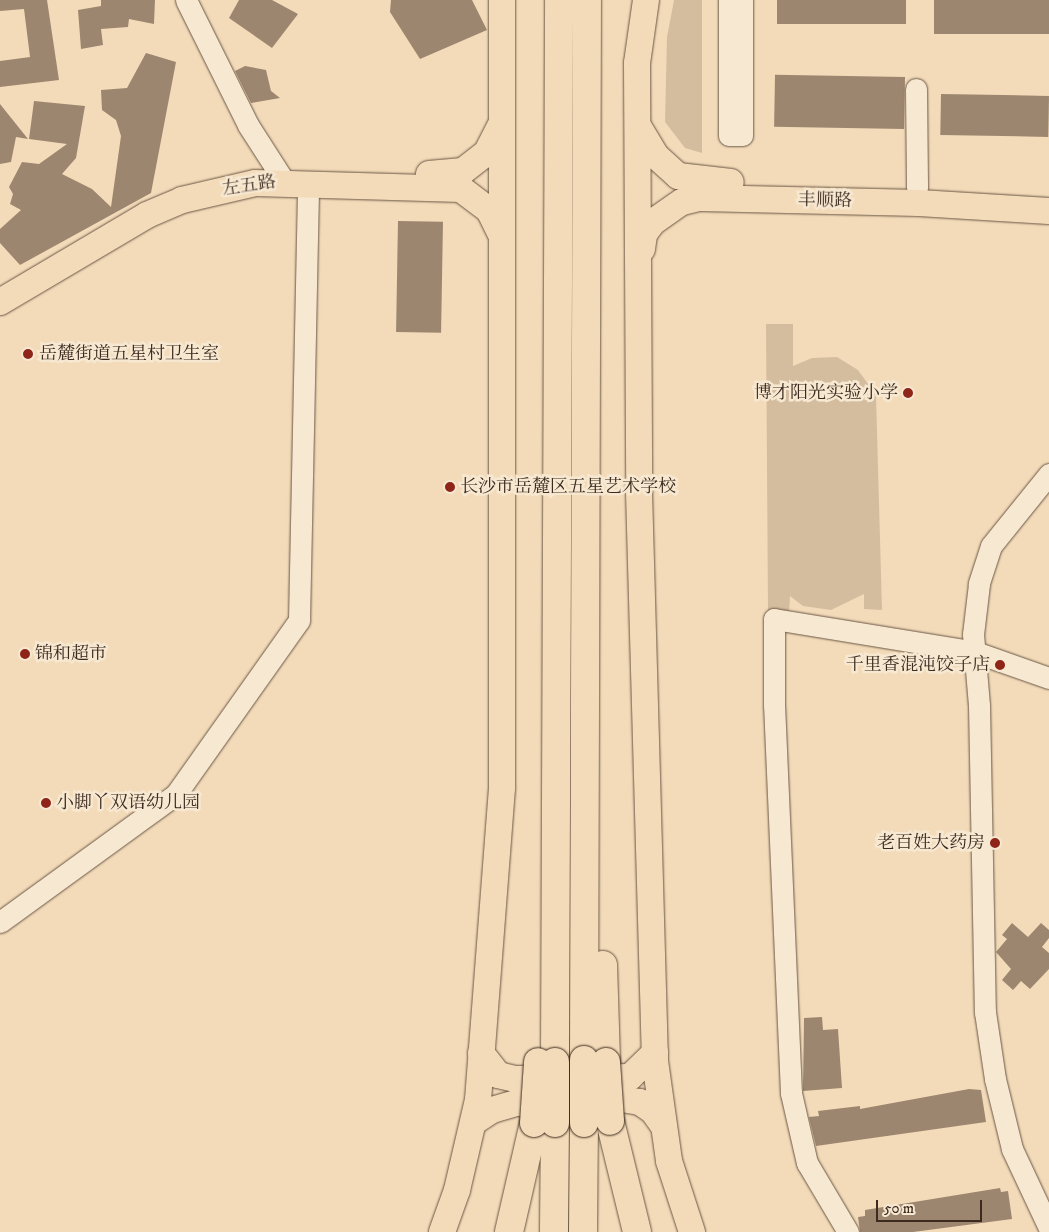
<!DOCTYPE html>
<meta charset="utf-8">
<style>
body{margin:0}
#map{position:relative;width:1049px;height:1232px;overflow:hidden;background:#f3dbb9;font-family:"IM FELL DW Pica","Noto Serif SC",serif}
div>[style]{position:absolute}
.green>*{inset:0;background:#d4bd9f}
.building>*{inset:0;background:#9c866f;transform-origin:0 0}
.roads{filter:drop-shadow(0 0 1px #6a5645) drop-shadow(0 0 1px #6a5645)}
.minor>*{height:21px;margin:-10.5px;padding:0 10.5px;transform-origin:10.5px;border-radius:10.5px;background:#f7e8d2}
.major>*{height:26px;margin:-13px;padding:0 13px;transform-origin:13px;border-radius:13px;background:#f3dbb9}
.highway>*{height:28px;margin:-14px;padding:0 14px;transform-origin:14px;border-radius:14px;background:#f3dbb9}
.bridges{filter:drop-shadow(0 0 1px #3d2a1e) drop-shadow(0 0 1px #3d2a1e)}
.highway-bridge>*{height:28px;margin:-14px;padding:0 14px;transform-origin:14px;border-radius:14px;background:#f3dbb9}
.dots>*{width:14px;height:14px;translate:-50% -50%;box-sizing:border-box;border:2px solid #f7e8d2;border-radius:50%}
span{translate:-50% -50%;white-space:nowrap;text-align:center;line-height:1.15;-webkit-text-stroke:5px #f7e8d2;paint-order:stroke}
.street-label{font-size:18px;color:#3d2a1e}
.poi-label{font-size:18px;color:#3d2a1e}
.left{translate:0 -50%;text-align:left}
.right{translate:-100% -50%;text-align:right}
.scale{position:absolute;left:876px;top:1200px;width:106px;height:22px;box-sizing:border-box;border:2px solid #3d2a1e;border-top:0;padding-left:6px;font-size:15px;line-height:18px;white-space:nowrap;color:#3d2a1e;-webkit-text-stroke:4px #f7e8d2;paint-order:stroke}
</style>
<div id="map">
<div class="green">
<div style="clip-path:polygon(674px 0,702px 0,702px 153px,685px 148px,665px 122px,667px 37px)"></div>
<div style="clip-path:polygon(766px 324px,793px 324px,793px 366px,812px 358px,837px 357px,858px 370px,876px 395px,882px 610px,864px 609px,864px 594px,831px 610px,803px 606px,790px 596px,789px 614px,768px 610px)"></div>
</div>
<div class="building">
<div style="clip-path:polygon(0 0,47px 0,59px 80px,0 87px,0 61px,30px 57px,24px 9px,0 11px)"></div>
<div style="clip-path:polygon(101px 0,155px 0,154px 24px,129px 19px,128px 27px,101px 29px,103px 45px,81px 49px,78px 10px,101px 6px)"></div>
<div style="clip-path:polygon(239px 0,272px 0,298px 14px,272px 48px,229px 18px)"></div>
<div style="clip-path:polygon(391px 0,472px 0,487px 30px,420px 59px,390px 12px)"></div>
<div style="left:777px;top:0;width:129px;height:24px"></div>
<div style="left:934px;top:0;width:115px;height:34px"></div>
<div style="clip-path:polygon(146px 53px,176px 62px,151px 193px,20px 265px,0 243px,0 229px,21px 210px,10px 204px,13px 194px,9px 187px,22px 162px,39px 164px,67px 144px,29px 139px,34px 101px,85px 106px,76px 158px,62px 174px,92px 189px,111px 207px,121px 136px,116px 120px,102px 110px,101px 90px,127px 88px)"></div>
<div style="clip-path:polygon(245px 66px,266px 70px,271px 91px,280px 98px,251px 103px,235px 71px)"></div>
<div style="left:905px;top:77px;width:52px;height:130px;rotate:91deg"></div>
<div style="left:941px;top:94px;width:108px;height:41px;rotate:1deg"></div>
<div style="clip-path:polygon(0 104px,28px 139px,16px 137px,11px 162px,0 164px)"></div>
<div style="left:398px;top:221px;width:45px;height:111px;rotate:1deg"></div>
<div style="clip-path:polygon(1012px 923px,1028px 937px,1041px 923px,1049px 930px,1049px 938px,1042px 947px,1049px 953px,1049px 969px,1030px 989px,1021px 981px,1013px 990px,1002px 980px,1011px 969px,996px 952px,1007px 939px,1002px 935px)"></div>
<div style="clip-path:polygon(822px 1017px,823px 1030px,838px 1029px,842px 1088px,803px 1091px,804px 1018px)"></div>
<div style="clip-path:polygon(969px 1089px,981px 1090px,986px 1122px,816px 1146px,809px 1117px,819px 1116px,818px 1111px,860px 1106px,860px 1109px)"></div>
<div style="clip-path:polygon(1000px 1188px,1001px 1192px,1008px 1191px,1012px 1219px,913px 1232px,860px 1232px,858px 1217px,865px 1216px,865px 1210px)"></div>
</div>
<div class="roads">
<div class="minor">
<div style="left:186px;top:0;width:140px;rotate:63.6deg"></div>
<div style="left:248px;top:125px;width:67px;rotate:57.3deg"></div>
<div style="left:729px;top:0;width:135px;rotate:90deg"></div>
<div style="left:729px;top:135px;width:13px"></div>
<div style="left:742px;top:135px;width:135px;rotate:-90deg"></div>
<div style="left:916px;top:89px;width:99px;rotate:89.4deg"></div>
<div style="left:1049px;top:474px;width:92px;rotate:128.9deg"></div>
<div style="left:991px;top:546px;width:40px;rotate:108deg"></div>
<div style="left:979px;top:584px;width:50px;rotate:96.8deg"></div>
<div style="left:973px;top:634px;width:71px;rotate:85.2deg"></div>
<div style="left:979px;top:705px;width:307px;rotate:88.9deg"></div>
<div style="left:985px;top:1012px;width:68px;rotate:81.5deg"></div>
<div style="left:995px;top:1079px;width:72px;rotate:76.3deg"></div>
<div style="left:1012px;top:1149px;width:87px;rotate:64.9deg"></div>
<div style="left:0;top:922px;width:218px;rotate:-36deg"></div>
<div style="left:176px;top:794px;width:213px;rotate:-54.7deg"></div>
<div style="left:299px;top:620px;width:438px;rotate:-88.8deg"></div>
<div style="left:848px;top:1232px;width:80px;rotate:-120.7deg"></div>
<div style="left:807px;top:1163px;width:72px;rotate:-102.9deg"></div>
<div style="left:791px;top:1093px;width:388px;rotate:-92.5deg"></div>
<div style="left:774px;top:705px;width:86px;rotate:-90deg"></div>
<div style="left:774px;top:619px;width:204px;rotate:9.3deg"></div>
<div style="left:975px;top:652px;width:78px;rotate:19.4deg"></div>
</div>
<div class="major">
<div style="left:646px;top:0;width:64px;rotate:98.1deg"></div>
<div style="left:637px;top:63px;width:429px;rotate:89.7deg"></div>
<div style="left:639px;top:492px;width:569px;rotate:88.39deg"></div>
<div style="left:655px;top:1061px;width:101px;rotate:82deg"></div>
<div style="left:669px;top:1161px;width:75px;rotate:72.1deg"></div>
<div style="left:638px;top:126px;width:35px;rotate:59deg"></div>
<div style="left:656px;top:156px;width:30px;rotate:42deg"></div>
<div style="left:678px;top:176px;width:53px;rotate:6.5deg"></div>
<div style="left:429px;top:174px;width:34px;rotate:-5deg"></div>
<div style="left:463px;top:171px;width:31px;rotate:-38deg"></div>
<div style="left:487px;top:152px;width:30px;rotate:-63deg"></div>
<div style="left:642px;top:249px;width:15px;rotate:-82deg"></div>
<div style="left:644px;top:234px;width:15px;rotate:-53deg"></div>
<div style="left:653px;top:222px;width:35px;rotate:-35deg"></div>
<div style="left:682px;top:202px;width:18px;rotate:-13deg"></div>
<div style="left:700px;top:198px;width:219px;rotate:1.3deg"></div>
<div style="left:919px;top:203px;width:130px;rotate:3.5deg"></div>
<div style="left:0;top:302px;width:171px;rotate:-30.6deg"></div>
<div style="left:147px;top:215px;width:38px;rotate:-23deg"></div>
<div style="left:182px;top:200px;width:75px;rotate:-13.1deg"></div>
<div style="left:255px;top:183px;width:206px;rotate:1.7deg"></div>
<div style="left:461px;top:189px;width:35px;rotate:37deg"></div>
<div style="left:489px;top:210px;width:28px;rotate:64deg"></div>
<div style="left:481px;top:1053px;width:28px;rotate:52deg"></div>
<div style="left:498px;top:1075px;width:18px;rotate:13deg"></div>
<div style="left:516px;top:1079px;width:114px;rotate:-1deg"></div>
<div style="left:630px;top:1077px;width:35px;rotate:-44deg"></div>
<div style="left:475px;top:1121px;width:20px;rotate:-33deg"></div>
<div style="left:492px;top:1110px;width:25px;rotate:-16deg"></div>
<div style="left:516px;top:1103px;width:105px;rotate:-2.2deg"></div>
<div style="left:621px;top:1099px;width:19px;rotate:9deg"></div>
<div style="left:640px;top:1102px;width:16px;rotate:35deg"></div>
<div style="left:653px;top:1111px;width:16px;rotate:55deg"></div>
<div style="left:442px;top:1232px;width:45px;rotate:-70.3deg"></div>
<div style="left:457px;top:1190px;width:92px;rotate:-76.9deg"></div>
<div style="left:478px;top:1100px;width:313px;rotate:-85.6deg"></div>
<div style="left:502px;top:788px;width:788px;rotate:-90deg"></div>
</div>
<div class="highway">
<div style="left:603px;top:965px;width:97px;rotate:88.2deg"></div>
<div style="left:584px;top:1060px;width:1060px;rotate:-89.84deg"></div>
<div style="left:555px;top:1062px;width:1062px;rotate:-89.78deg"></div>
<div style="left:610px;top:1121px;width:114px;rotate:76.3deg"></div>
<div style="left:509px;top:1232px;width:112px;rotate:-77.1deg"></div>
<div style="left:554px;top:1232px;width:109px;rotate:-89.5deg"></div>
<div style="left:583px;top:1232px;width:109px;rotate:-89.5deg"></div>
</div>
</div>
<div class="bridges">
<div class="highway-bridge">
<div style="left:584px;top:1060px;width:63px;rotate:90deg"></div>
<div style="left:606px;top:1062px;width:59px;rotate:86.1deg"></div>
<div style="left:534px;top:1123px;width:61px;rotate:-86.2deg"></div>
<div style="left:555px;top:1123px;width:61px;rotate:-90deg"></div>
</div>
</div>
<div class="dots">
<div style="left:28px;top:354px;background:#8f2418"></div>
<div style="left:908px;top:393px;background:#8f2418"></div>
<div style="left:450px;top:487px;background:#8f2418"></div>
<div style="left:25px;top:654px;background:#8f2418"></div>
<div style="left:1000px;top:665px;background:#8f2418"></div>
<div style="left:46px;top:803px;background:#8f2418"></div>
<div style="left:995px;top:843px;background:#8f2418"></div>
</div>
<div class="street-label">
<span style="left:249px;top:186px;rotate:-8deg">左五路</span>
<span style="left:825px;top:201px;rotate:1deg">丰顺路</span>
</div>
<div class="poi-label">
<span class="left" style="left:39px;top:354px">岳麓街道五星村卫生室</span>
<span class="right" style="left:898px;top:393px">博才阳光实验小学</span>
<span class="left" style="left:460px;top:487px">长沙市岳麓区五星艺术学校</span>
<span class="left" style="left:35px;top:654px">锦和超市</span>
<span class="right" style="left:990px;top:665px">千里香混沌饺子店</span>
<span class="left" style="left:56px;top:803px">小脚丫双语幼儿园</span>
<span class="right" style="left:985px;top:843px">老百姓大药房</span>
</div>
<div class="scale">50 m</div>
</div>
